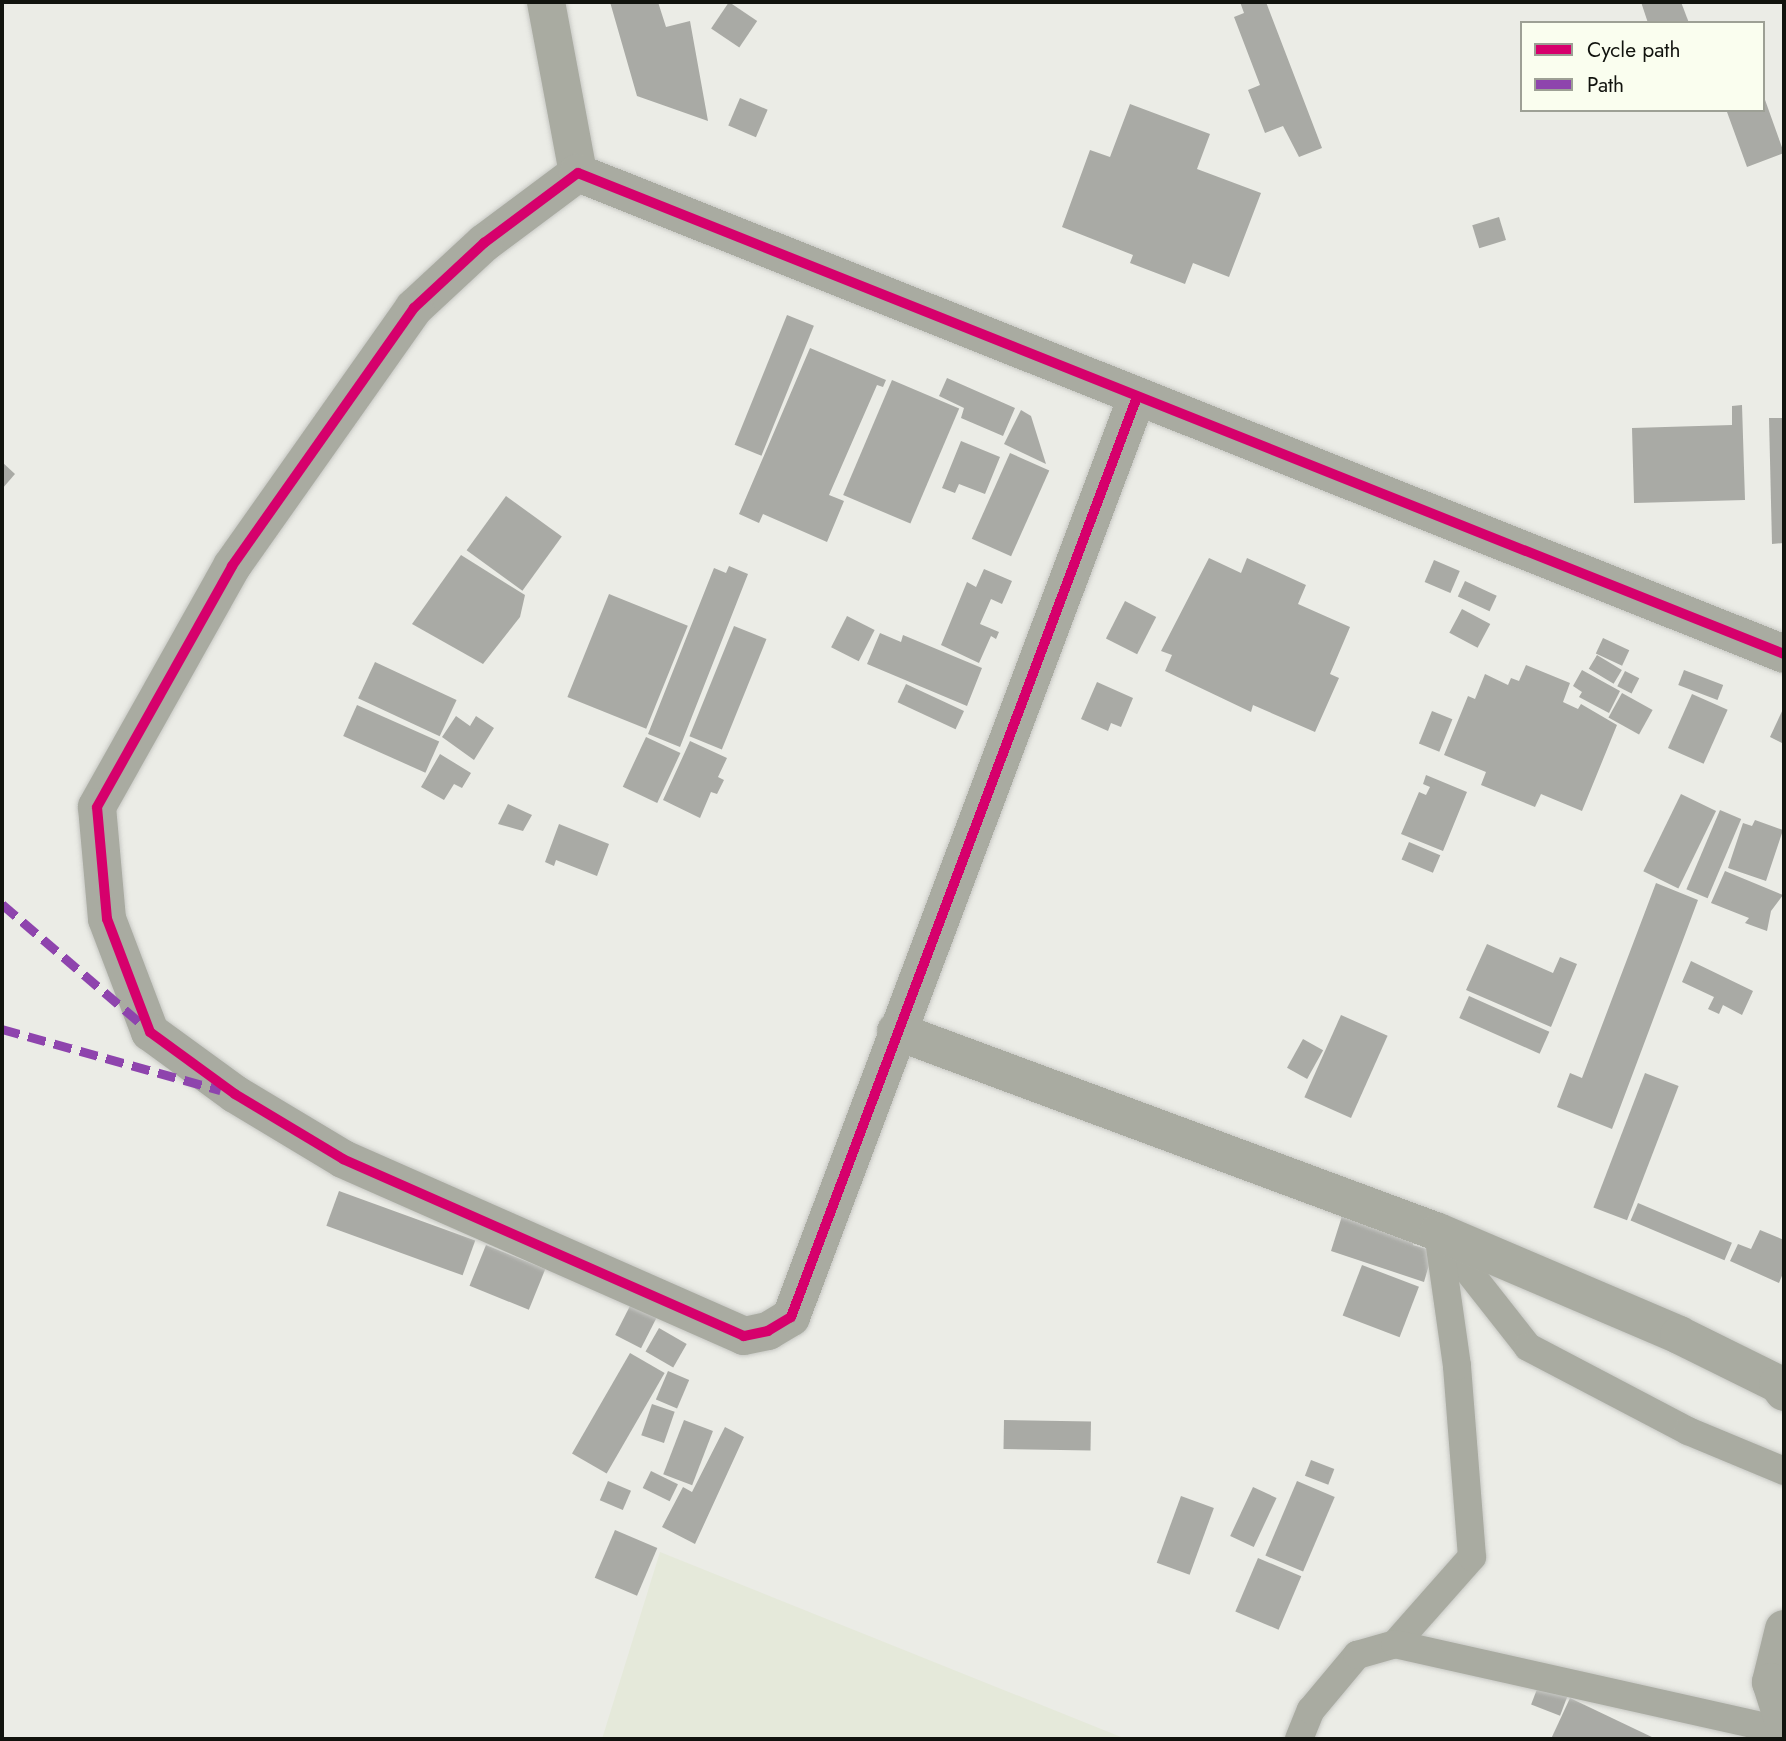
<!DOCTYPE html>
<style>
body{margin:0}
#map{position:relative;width:1786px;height:1741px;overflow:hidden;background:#ebece6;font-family:Jost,sans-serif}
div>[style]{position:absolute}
.built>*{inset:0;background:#e5e9da}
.building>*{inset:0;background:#a9aaa5;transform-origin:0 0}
.roads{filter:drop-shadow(0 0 2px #c7c8c4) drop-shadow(0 0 2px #c7c8c4)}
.service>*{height:28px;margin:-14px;padding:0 14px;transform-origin:14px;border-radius:14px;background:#a9aba1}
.minor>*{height:38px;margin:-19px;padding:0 19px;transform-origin:19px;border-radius:19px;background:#a9aba1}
.quiet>*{height:9px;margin-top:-4.5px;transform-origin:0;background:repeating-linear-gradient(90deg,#8e44ad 0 18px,transparent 0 27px)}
.cycleway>*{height:10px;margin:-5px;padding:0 5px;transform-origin:5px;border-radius:5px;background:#d6006c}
span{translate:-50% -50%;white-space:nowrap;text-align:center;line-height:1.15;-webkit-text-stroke:5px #fafeef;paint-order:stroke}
.frame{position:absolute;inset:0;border:4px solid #11130e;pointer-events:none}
.legend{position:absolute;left:1520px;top:21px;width:245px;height:91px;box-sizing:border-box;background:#fafeef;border:2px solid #9da095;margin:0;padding:9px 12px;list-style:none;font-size:21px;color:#11130e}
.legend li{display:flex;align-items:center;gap:14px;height:35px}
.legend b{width:35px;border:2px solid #9da095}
</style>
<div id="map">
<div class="built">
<div style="clip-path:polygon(660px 1552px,1126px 1739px,602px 1739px)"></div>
</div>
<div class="building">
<div style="clip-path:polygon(610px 2px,658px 2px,666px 27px,690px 21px,708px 121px,637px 96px)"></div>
<div style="left:729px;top:2px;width:34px;height:32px;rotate:34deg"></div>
<div style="clip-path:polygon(1240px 2px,1266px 2px,1322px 148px,1299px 157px,1283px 126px,1265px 133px,1248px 90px,1260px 85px,1234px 17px,1244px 13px)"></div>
<div style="clip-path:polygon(1641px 2px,1681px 2px,1689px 23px,1648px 23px)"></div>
<div style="clip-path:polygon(1764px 97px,1784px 153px,1747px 167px,1727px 112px,1763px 110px)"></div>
<div style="left:740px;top:98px;width:30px;height:30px;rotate:23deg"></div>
<div style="clip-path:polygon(1130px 104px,1210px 134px,1197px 169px,1261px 193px,1229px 277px,1193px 263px,1185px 284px,1130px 263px,1133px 255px,1062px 227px,1090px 150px,1110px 157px)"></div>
<div style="left:1499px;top:217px;width:24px;height:28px;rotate:73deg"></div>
<div style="left:787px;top:315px;width:29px;height:140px;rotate:22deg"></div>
<div style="clip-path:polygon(810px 348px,886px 380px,883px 387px,877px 385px,829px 495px,844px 501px,827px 542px,763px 514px,759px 523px,739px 514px)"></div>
<div style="clip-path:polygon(947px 378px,1015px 408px,1003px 436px,961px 418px,964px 408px,939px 396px)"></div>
<div style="left:892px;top:380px;width:73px;height:125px;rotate:23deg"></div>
<div style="clip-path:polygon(1742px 405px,1745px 500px,1634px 503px,1632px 428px,1732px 425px,1732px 406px)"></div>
<div style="clip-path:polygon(1021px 410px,1031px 416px,1046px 464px,1004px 444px)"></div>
<div style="clip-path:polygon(1769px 418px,1784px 418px,1784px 543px,1772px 544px)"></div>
<div style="clip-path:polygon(961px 441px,1000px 457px,985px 494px,959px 484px,955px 493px,942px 488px)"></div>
<div style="left:1010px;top:453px;width:43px;height:94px;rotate:24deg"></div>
<div style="clip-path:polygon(2px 462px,15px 474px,2px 489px)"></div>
<div style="left:506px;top:496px;width:69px;height:67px;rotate:36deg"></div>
<div style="clip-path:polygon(461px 555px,525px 595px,520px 617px,483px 664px,412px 624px)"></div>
<div style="clip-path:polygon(1209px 558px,1241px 573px,1247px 558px,1306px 585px,1298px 604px,1350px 627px,1330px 674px,1339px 678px,1315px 732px,1253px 705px,1251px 712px,1165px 671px,1172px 655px,1161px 651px)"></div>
<div style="left:1434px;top:560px;width:28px;height:24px;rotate:23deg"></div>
<div style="clip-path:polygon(729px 566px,748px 574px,680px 747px,648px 734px,714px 568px,726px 573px)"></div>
<div style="clip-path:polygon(984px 569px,1012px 581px,1002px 604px,991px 599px,980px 624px,999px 632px,996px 639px,991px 636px,979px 663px,941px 645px,967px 582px,976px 587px)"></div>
<div style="left:1465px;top:581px;width:35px;height:17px;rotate:25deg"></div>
<div style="left:609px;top:594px;width:85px;height:111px;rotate:22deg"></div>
<div style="left:1125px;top:601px;width:35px;height:42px;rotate:27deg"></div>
<div style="left:1462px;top:609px;width:32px;height:27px;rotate:28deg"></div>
<div style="left:847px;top:616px;width:31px;height:35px;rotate:27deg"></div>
<div style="left:734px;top:626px;width:35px;height:119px;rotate:22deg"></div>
<div style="clip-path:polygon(880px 633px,901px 642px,903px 635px,982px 668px,967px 706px,867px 664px)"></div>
<div style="left:1603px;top:638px;width:29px;height:17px;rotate:25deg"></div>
<div style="left:1597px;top:655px;width:29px;height:16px;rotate:31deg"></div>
<div style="left:375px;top:662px;width:90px;height:40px;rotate:25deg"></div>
<div style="clip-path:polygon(1526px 665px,1570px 683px,1563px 702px,1578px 709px,1581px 704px,1617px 725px,1582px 811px,1541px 794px,1535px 807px,1481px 785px,1486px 772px,1444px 755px,1468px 696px,1475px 699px,1485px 674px,1508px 685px,1511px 678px,1519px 681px)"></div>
<div style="clip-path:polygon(1582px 670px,1620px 691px,1609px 713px,1579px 697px,1582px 692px,1573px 686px)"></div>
<div style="left:1684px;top:670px;width:42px;height:16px;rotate:21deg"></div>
<div style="left:1625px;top:671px;width:16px;height:17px;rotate:27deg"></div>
<div style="clip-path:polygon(1097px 682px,1133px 698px,1121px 727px,1111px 723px,1108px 731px,1081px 719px)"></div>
<div style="left:906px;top:684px;width:64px;height:20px;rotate:25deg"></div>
<div style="left:1622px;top:693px;width:35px;height:28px;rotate:29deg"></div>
<div style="left:1692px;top:694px;width:39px;height:59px;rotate:24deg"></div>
<div style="left:357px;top:705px;width:90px;height:34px;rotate:24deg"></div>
<div style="clip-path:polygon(1784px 707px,1784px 744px,1770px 737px)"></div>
<div style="left:1432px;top:711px;width:22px;height:35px;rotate:22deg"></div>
<div style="clip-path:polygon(456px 716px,470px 726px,476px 716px,494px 728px,474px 760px,442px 737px)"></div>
<div style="left:646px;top:737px;width:38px;height:55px;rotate:25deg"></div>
<div style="clip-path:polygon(690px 741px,727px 758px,718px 777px,724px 780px,717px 794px,711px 792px,700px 818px,663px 800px)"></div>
<div style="clip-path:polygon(440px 754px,471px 773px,462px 788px,454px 784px,444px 800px,421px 787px)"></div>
<div style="clip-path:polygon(1426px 775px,1467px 792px,1443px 851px,1401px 834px,1419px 792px,1426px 795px,1430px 787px,1423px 784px)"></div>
<div style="left:1681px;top:794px;width:39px;height:86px;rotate:26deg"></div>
<div style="clip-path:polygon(508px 804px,532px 815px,523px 831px,498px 824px)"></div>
<div style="left:1720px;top:810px;width:23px;height:86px;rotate:23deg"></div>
<div style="clip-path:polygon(1755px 820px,1783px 830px,1766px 881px,1728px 868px,1743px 823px,1752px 826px)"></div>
<div style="clip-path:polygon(559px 824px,609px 844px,597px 876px,556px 860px,554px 866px,545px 862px)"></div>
<div style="left:1409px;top:842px;width:34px;height:19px;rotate:23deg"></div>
<div style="clip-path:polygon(1725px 871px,1783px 895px,1771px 911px,1767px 931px,1745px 923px,1749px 918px,1711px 903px)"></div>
<div style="clip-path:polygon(1656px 883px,1698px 900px,1612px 1129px,1557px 1107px,1570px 1073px,1582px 1078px)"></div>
<div style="clip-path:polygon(1487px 944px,1553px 973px,1560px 957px,1577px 964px,1551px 1027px,1466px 990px)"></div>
<div style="clip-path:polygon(1691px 961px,1753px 991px,1742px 1015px,1723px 1005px,1719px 1014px,1708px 1009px,1714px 997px,1682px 982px)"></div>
<div style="left:1469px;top:996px;width:88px;height:24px;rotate:24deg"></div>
<div style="left:1341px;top:1015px;width:51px;height:90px;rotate:24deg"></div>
<div style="left:1303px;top:1039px;width:23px;height:33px;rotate:29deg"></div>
<div style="left:1645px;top:1073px;width:36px;height:144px;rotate:21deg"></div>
<div style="left:339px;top:1191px;width:145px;height:37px;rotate:20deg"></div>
<div style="left:1638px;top:1203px;width:102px;height:19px;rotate:23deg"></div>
<div style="clip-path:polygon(1342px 1216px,1414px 1240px,1413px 1245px,1433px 1251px,1424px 1282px,1331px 1251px)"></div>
<div style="clip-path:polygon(1760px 1230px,1784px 1240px,1784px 1271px,1779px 1283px,1730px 1261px,1738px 1244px,1751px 1249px)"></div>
<div style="left:486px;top:1245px;width:64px;height:44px;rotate:22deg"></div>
<div style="left:1362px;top:1265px;width:61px;height:54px;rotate:21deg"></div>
<div style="left:632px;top:1302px;width:29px;height:37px;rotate:27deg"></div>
<div style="left:659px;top:1328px;width:32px;height:27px;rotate:30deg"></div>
<div style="left:630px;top:1353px;width:40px;height:116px;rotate:30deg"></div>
<div style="left:668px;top:1371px;width:23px;height:31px;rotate:23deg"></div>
<div style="left:652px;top:1404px;width:24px;height:33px;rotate:19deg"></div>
<div style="left:684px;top:1420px;width:31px;height:58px;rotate:21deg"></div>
<div style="left:1004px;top:1420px;width:87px;height:29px;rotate:1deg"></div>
<div style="clip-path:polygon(725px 1427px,744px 1437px,695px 1544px,662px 1527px,683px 1487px,692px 1492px)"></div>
<div style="left:1311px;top:1460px;width:25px;height:17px;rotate:21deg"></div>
<div style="left:651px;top:1471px;width:30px;height:19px;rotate:26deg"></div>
<div style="left:608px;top:1481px;width:25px;height:21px;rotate:23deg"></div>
<div style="left:1297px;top:1481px;width:41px;height:81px;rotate:23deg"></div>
<div style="left:1253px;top:1487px;width:26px;height:54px;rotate:25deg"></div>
<div style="left:1181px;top:1496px;width:35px;height:71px;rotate:20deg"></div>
<div style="left:615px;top:1530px;width:46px;height:52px;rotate:23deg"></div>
<div style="left:1258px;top:1558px;width:47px;height:58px;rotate:23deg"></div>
<div style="left:1539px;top:1684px;width:31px;height:22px;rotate:21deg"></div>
<div style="clip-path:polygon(1570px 1698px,1656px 1739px,1551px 1739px)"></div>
</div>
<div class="roads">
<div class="service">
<div style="left:1440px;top:1235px;width:142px;rotate:51.8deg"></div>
<div style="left:1528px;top:1347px;width:181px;rotate:27.7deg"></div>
<div style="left:1688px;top:1431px;width:104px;rotate:22.6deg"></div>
<div style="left:1395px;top:1644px;width:116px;rotate:-48.5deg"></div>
<div style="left:1472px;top:1557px;width:192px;rotate:-94.5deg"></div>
<div style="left:1457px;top:1366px;width:135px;rotate:-98.1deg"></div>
<div style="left:1299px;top:1739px;width:31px;rotate:-68deg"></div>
<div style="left:1311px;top:1710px;width:72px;rotate:-50.1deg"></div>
<div style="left:1357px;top:1655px;width:40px;rotate:-16deg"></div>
<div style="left:1395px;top:1644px;width:399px;rotate:12.6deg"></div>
</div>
<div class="minor">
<div style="left:546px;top:2px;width:174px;rotate:79.4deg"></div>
<div style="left:578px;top:173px;width:117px;rotate:143.3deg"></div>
<div style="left:484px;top:243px;width:96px;rotate:137.1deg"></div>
<div style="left:414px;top:308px;width:316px;rotate:125.2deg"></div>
<div style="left:232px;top:566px;width:276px;rotate:119.3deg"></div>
<div style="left:97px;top:807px;width:112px;rotate:84.9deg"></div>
<div style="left:107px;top:919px;width:121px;rotate:69.2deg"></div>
<div style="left:150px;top:1032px;width:105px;rotate:36.1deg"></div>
<div style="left:235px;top:1094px;width:126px;rotate:31deg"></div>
<div style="left:343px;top:1159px;width:438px;rotate:23.8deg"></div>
<div style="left:744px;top:1336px;width:25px;rotate:-12deg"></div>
<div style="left:768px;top:1331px;width:27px;rotate:-31deg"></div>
<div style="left:791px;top:1317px;width:983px;rotate:-69.39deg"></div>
<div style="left:578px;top:173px;width:1298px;rotate:21.74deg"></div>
<div style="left:896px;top:1031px;width:578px;rotate:20.35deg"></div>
<div style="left:1438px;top:1232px;width:262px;rotate:23.1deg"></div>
<div style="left:1679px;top:1335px;width:110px;rotate:26.3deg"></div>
<div style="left:1778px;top:1384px;width:10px;rotate:53deg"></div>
<div style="left:1784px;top:1629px;width:55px;rotate:103.8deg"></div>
<div style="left:1771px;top:1682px;width:43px;rotate:72.4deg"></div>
</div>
</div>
<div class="quiet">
<div style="left:2px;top:904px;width:189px;rotate:40.7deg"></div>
<div style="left:2px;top:1029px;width:227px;rotate:15.6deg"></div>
</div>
<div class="cycleway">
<div style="left:1137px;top:397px;width:983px;rotate:110.61deg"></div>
<div style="left:791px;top:1317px;width:27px;rotate:149deg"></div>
<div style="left:768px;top:1331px;width:25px;rotate:168deg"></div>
<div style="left:744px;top:1336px;width:438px;rotate:-156.2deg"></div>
<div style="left:343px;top:1159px;width:126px;rotate:-149deg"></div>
<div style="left:235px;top:1094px;width:105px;rotate:-143.9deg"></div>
<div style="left:150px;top:1032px;width:121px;rotate:-110.8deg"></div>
<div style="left:107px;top:919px;width:112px;rotate:-95.1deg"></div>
<div style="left:97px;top:807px;width:276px;rotate:-60.7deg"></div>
<div style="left:232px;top:566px;width:316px;rotate:-54.8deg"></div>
<div style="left:414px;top:308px;width:96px;rotate:-42.9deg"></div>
<div style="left:484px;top:243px;width:117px;rotate:-36.7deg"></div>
<div style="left:578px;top:173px;width:1298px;rotate:21.74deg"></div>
</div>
<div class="frame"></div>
<ul class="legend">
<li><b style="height:9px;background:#d6006c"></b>Cycle path</li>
<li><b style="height:9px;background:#8e44ad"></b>Path</li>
</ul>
</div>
